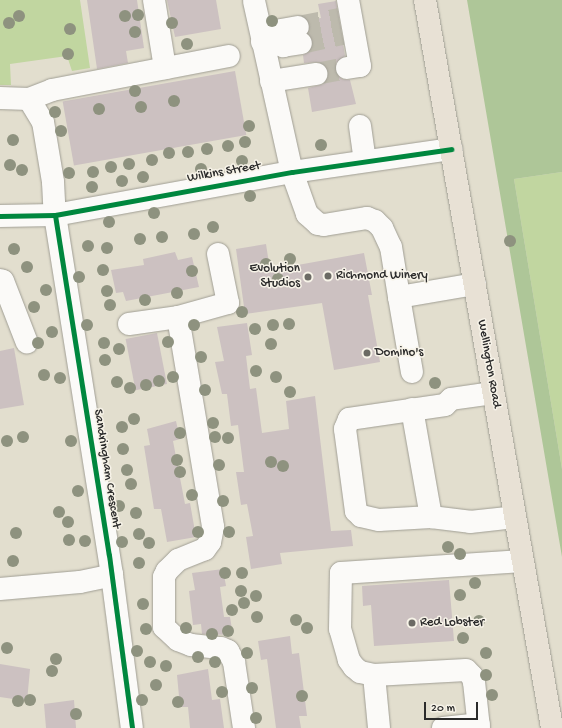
<!DOCTYPE html>
<style>
body{margin:0}
#map{position:relative;width:562px;height:728px;overflow:hidden;background:#e2dece;font-family:"Gochi Hand",sans-serif}
div>[style]{position:absolute}
.green>*{inset:0;background:#c1d6a0}
.forest>*{inset:0;background:#aec698}
.building>*{inset:0;background:#ccc1c1;transform-origin:0 0}
.minor-tunnel>*{height:22px;margin-top:-11px;transform-origin:0;background:repeating-linear-gradient(90deg,#bdbaad 0 22px,transparent 0 33px)}
.roads{filter:drop-shadow(0 0 1px #a09e94) drop-shadow(0 0 1px #a09e94)}
.minor>*{height:22px;margin:-11px;padding:0 11px;transform-origin:11px;border-radius:11px;background:#fbfaf8}
.major>*{height:22px;margin:-11px;padding:0 11px;transform-origin:11px;border-radius:11px;background:#e8e1d5}
.cycleway>*{height:5px;margin:-2.5px;padding:0 2.5px;transform-origin:2.5px;border-radius:2.5px;background:#00873e}
.trees>*{width:12px;height:12px;margin:-6px;border-radius:50%;background:#8e927f}
.dots>*{width:11px;height:11px;translate:-50% -50%;box-sizing:border-box;border:2px solid #f7f3e8;border-radius:50%}
span{translate:-50% -50%;white-space:nowrap;text-align:center;line-height:1.15;-webkit-text-stroke:3px #f7f3e8;paint-order:stroke}
.street-label{font-size:13px;color:#2b2b2b}
.poi-label{font-size:13px;color:#2b2b2b}
.right{translate:-100% -50%;text-align:right}
.left{translate:0 -50%;text-align:left}
.scale{position:absolute;left:424px;top:702px;width:54px;height:18px;box-sizing:border-box;border:2px solid #2b2b2b;border-top:0;padding-left:5px;font-size:12px;line-height:14px;white-space:nowrap;color:#2b2b2b;-webkit-text-stroke:3px #f7f3e8;paint-order:stroke}
</style>
<div id="map">
<div class="green">
<div style="clip-path:polygon(0 0,80px 0,90px 68px,72px 71px,67px 56px,10px 64px,11px 85px,0 85px)"></div>
<div style="clip-path:polygon(562px 172px,562px 469px,514px 179px)"></div>
</div>
<div class="forest">
<div style="clip-path:polygon(467px 0,562px 0,562px 172px,514px 179px,562px 469px,562px 557px)"></div>
</div>
<div class="building">
<div style="clip-path:polygon(87px 0,137px 0,144px 48px,126px 51px,128px 63px,97px 69px)"></div>
<div style="clip-path:polygon(167px 0,216px 0,221px 29px,175px 37px)"></div>
<div style="clip-path:polygon(336px 1px,345px 56px,336px 63px,335px 70px,342px 79px,350px 80px,356px 104px,312px 112px,308px 88px,324px 84px,328px 72px,320px 62px,304px 63px,303px 55px,309px 52px,313px 41px,308px 33px,310px 25px,308px 20px,321px 18px,318px 4px)"></div>
<div style="left:235px;top:71px;width:65px;height:175px;rotate:80deg"></div>
<div style="clip-path:polygon(266px 244px,270px 270px,364px 253px,372px 295px,368px 295px,380px 362px,334px 370px,322px 303px,245px 314px,236px 249px)"></div>
<div style="clip-path:polygon(175px 252px,178px 260px,192px 257px,199px 287px,126px 301px,123px 292px,116px 293px,111px 270px,144px 265px,143px 259px)"></div>
<div style="clip-path:polygon(247px 323px,252px 355px,246px 356px,250px 389px,256px 388px,262px 433px,289px 429px,286px 401px,315px 396px,331px 531px,351px 530px,353px 546px,280px 553px,282px 564px,251px 569px,246px 537px,253px 536px,247px 504px,241px 505px,236px 472px,244px 472px,238px 425px,231px 426px,227px 394px,222px 394px,215px 362px,224px 361px,217px 327px)"></div>
<div style="left:157px;top:333px;width:52px;height:32px;rotate:79deg"></div>
<div style="clip-path:polygon(14px 348px,24px 405px,0 409px,0 351px)"></div>
<div style="clip-path:polygon(176px 421px,180px 439px,173px 441px,185px 504px,190px 503px,196px 537px,167px 542px,161px 509px,154px 509px,144px 446px,150px 445px,147px 429px)"></div>
<div style="clip-path:polygon(223px 569px,226px 586px,220px 587px,224px 617px,230px 617px,233px 635px,202px 634px,201px 624px,193px 625px,189px 591px,195px 590px,192px 573px)"></div>
<div style="clip-path:polygon(449px 580px,454px 641px,374px 646px,371px 605px,363px 606px,362px 586px)"></div>
<div style="clip-path:polygon(290px 636px,292px 654px,299px 653px,307px 716px,299px 716px,301px 728px,276px 728px,267px 659px,261px 660px,258px 641px)"></div>
<div style="clip-path:polygon(0 664px,30px 669px,27px 701px,0 697px)"></div>
<div style="clip-path:polygon(208px 669px,212px 700px,220px 699px,224px 728px,190px 728px,188px 707px,180px 707px,177px 675px)"></div>
<div style="clip-path:polygon(74px 700px,76px 728px,46px 728px,44px 704px)"></div>
</div>
<div class="minor-tunnel">
<div style="left:298px;top:27px;width:42px;rotate:-11deg"></div>
<div style="left:301px;top:43px;width:42px;rotate:-12.4deg"></div>
<div style="left:316px;top:74px;width:32px;rotate:-11deg"></div>
</div>
<div class="roads">
<div class="minor">
<div style="left:154px;top:0;width:69px;rotate:80.8deg"></div>
<div style="left:254px;top:1px;width:175px;rotate:77.5deg"></div>
<div style="left:292px;top:172px;width:45px;rotate:70.3deg"></div>
<div style="left:307px;top:214px;width:15px;rotate:42deg"></div>
<div style="left:318px;top:224px;width:6px;rotate:9deg"></div>
<div style="left:324px;top:225px;width:44px;rotate:-9.2deg"></div>
<div style="left:367px;top:218px;width:9px;rotate:21deg"></div>
<div style="left:375px;top:221px;width:10px;rotate:45deg"></div>
<div style="left:382px;top:228px;width:21px;rotate:65deg"></div>
<div style="left:391px;top:247px;width:51px;rotate:80.9deg"></div>
<div style="left:399px;top:297px;width:77px;rotate:-9.7deg"></div>
<div style="left:278px;top:39px;width:9px;rotate:-72deg"></div>
<div style="left:281px;top:30px;width:17px;rotate:-10deg"></div>
<div style="left:262px;top:42px;width:16px;rotate:-11deg"></div>
<div style="left:278px;top:39px;width:9px;rotate:54deg"></div>
<div style="left:283px;top:46px;width:18px;rotate:-9deg"></div>
<div style="left:347px;top:68px;width:13px;rotate:-9deg"></div>
<div style="left:360px;top:66px;width:67px;rotate:-100.3deg"></div>
<div style="left:271px;top:81px;width:46px;rotate:-8.8deg"></div>
<div style="left:0;top:98px;width:29px;rotate:2deg"></div>
<div style="left:29px;top:99px;width:25px;rotate:-21deg"></div>
<div style="left:52px;top:90px;width:180px;rotate:-10.9deg"></div>
<div style="left:29px;top:99px;width:27px;rotate:59deg"></div>
<div style="left:43px;top:122px;width:61px;rotate:80.5deg"></div>
<div style="left:53px;top:182px;width:33px;rotate:87deg"></div>
<div style="left:55px;top:215px;width:364px;rotate:81deg"></div>
<div style="left:112px;top:575px;width:154px;rotate:82.6deg"></div>
<div style="left:360px;top:126px;width:35px;rotate:82deg"></div>
<div style="left:0;top:216px;width:55px;rotate:-1deg"></div>
<div style="left:55px;top:215px;width:241px;rotate:-10.3deg"></div>
<div style="left:292px;top:172px;width:161px;rotate:-8.2deg"></div>
<div style="left:0;top:280px;width:3px;rotate:18deg"></div>
<div style="left:3px;top:281px;width:66px;rotate:68.8deg"></div>
<div style="left:399px;top:297px;width:76px;rotate:80.2deg"></div>
<div style="left:178px;top:317px;width:213px;rotate:80.5deg"></div>
<div style="left:213px;top:527px;width:15px;rotate:101deg"></div>
<div style="left:210px;top:542px;width:9px;rotate:126deg"></div>
<div style="left:205px;top:549px;width:29px;rotate:158deg"></div>
<div style="left:178px;top:560px;width:16px;rotate:135deg"></div>
<div style="left:167px;top:571px;width:7px;rotate:117deg"></div>
<div style="left:164px;top:577px;width:50px;rotate:90deg"></div>
<div style="left:164px;top:627px;width:19px;rotate:43deg"></div>
<div style="left:178px;top:640px;width:14px;rotate:21deg"></div>
<div style="left:191px;top:645px;width:30px;rotate:6deg"></div>
<div style="left:221px;top:648px;width:8px;rotate:23deg"></div>
<div style="left:228px;top:651px;width:13px;rotate:61deg"></div>
<div style="left:234px;top:662px;width:67px;rotate:81.4deg"></div>
<div style="left:129px;top:324px;width:49px;rotate:-8.1deg"></div>
<div style="left:178px;top:317px;width:52px;rotate:-15.6deg"></div>
<div style="left:228px;top:303px;width:50px;rotate:-101.5deg"></div>
<div style="left:493px;top:393px;width:42px;rotate:171.9deg"></div>
<div style="left:451px;top:399px;width:8px;rotate:135deg"></div>
<div style="left:445px;top:405px;width:97px;rotate:171.7deg"></div>
<div style="left:349px;top:419px;width:11px;rotate:112deg"></div>
<div style="left:345px;top:429px;width:83px;rotate:82.4deg"></div>
<div style="left:356px;top:511px;width:7px;rotate:45deg"></div>
<div style="left:361px;top:516px;width:18px;rotate:13deg"></div>
<div style="left:379px;top:520px;width:52px;rotate:-3.3deg"></div>
<div style="left:431px;top:517px;width:39px;rotate:7deg"></div>
<div style="left:470px;top:522px;width:45px;rotate:-6.3deg"></div>
<div style="left:412px;top:409px;width:110px;rotate:80deg"></div>
<div style="left:0;top:589px;width:80px;rotate:-5deg"></div>
<div style="left:80px;top:582px;width:33px;rotate:-12deg"></div>
<div style="left:374px;top:675px;width:53px;rotate:84.6deg"></div>
<div style="left:443px;top:728px;width:36px;rotate:-6deg"></div>
<div style="left:479px;top:728px;width:46px;rotate:-96.2deg"></div>
<div style="left:474px;top:682px;width:6px;rotate:-108deg"></div>
<div style="left:472px;top:676px;width:8px;rotate:-135deg"></div>
<div style="left:466px;top:670px;width:92px;rotate:176.9deg"></div>
<div style="left:374px;top:675px;width:14px;rotate:-168deg"></div>
<div style="left:360px;top:672px;width:8px;rotate:-140deg"></div>
<div style="left:354px;top:667px;width:9px;rotate:-126deg"></div>
<div style="left:349px;top:660px;width:32px;rotate:-106deg"></div>
<div style="left:340px;top:629px;width:56px;rotate:-89deg"></div>
<div style="left:341px;top:573px;width:182px;rotate:-3.8deg"></div>
</div>
<div class="major">
<div style="left:425px;top:0;width:739px;rotate:80.1deg"></div>
</div>
</div>
<div class="cycleway">
<div style="left:55px;top:215px;width:344px;rotate:81deg"></div>
<div style="left:109px;top:555px;width:175px;rotate:82.4deg"></div>
<div style="left:0;top:216px;width:55px;rotate:-1deg"></div>
<div style="left:55px;top:215px;width:241px;rotate:-10.3deg"></div>
<div style="left:292px;top:172px;width:161px;rotate:-8.2deg"></div>
</div>
<div class="trees">
<div style="left:138px;top:15px"></div>
<div style="left:19px;top:16px"></div>
<div style="left:125px;top:16px"></div>
<div style="left:272px;top:21px"></div>
<div style="left:9px;top:23px"></div>
<div style="left:172px;top:23px"></div>
<div style="left:70px;top:29px"></div>
<div style="left:135px;top:32px"></div>
<div style="left:187px;top:44px"></div>
<div style="left:68px;top:54px"></div>
<div style="left:135px;top:91px"></div>
<div style="left:174px;top:101px"></div>
<div style="left:141px;top:107px"></div>
<div style="left:99px;top:109px"></div>
<div style="left:55px;top:112px"></div>
<div style="left:249px;top:126px"></div>
<div style="left:61px;top:131px"></div>
<div style="left:13px;top:140px"></div>
<div style="left:245px;top:142px"></div>
<div style="left:321px;top:145px"></div>
<div style="left:228px;top:146px"></div>
<div style="left:207px;top:149px"></div>
<div style="left:188px;top:152px"></div>
<div style="left:169px;top:153px"></div>
<div style="left:152px;top:160px"></div>
<div style="left:242px;top:161px"></div>
<div style="left:129px;top:164px"></div>
<div style="left:10px;top:165px"></div>
<div style="left:111px;top:167px"></div>
<div style="left:201px;top:169px"></div>
<div style="left:22px;top:170px"></div>
<div style="left:93px;top:172px"></div>
<div style="left:69px;top:173px"></div>
<div style="left:143px;top:177px"></div>
<div style="left:122px;top:181px"></div>
<div style="left:92px;top:187px"></div>
<div style="left:250px;top:196px"></div>
<div style="left:154px;top:213px"></div>
<div style="left:109px;top:222px"></div>
<div style="left:213px;top:227px"></div>
<div style="left:194px;top:234px"></div>
<div style="left:162px;top:237px"></div>
<div style="left:140px;top:239px"></div>
<div style="left:510px;top:241px"></div>
<div style="left:88px;top:246px"></div>
<div style="left:107px;top:248px"></div>
<div style="left:14px;top:249px"></div>
<div style="left:290px;top:259px"></div>
<div style="left:266px;top:264px"></div>
<div style="left:27px;top:267px"></div>
<div style="left:103px;top:270px"></div>
<div style="left:192px;top:271px"></div>
<div style="left:79px;top:277px"></div>
<div style="left:278px;top:279px"></div>
<div style="left:46px;top:290px"></div>
<div style="left:107px;top:291px"></div>
<div style="left:177px;top:293px"></div>
<div style="left:145px;top:300px"></div>
<div style="left:110px;top:305px"></div>
<div style="left:34px;top:307px"></div>
<div style="left:242px;top:312px"></div>
<div style="left:289px;top:324px"></div>
<div style="left:87px;top:325px"></div>
<div style="left:194px;top:325px"></div>
<div style="left:273px;top:325px"></div>
<div style="left:255px;top:329px"></div>
<div style="left:52px;top:332px"></div>
<div style="left:168px;top:342px"></div>
<div style="left:38px;top:343px"></div>
<div style="left:104px;top:343px"></div>
<div style="left:271px;top:344px"></div>
<div style="left:119px;top:349px"></div>
<div style="left:201px;top:357px"></div>
<div style="left:105px;top:360px"></div>
<div style="left:256px;top:371px"></div>
<div style="left:44px;top:375px"></div>
<div style="left:173px;top:377px"></div>
<div style="left:276px;top:377px"></div>
<div style="left:60px;top:378px"></div>
<div style="left:159px;top:381px"></div>
<div style="left:117px;top:382px"></div>
<div style="left:435px;top:383px"></div>
<div style="left:146px;top:385px"></div>
<div style="left:130px;top:388px"></div>
<div style="left:205px;top:390px"></div>
<div style="left:290px;top:392px"></div>
<div style="left:134px;top:419px"></div>
<div style="left:213px;top:423px"></div>
<div style="left:122px;top:427px"></div>
<div style="left:180px;top:433px"></div>
<div style="left:23px;top:437px"></div>
<div style="left:215px;top:437px"></div>
<div style="left:228px;top:438px"></div>
<div style="left:7px;top:441px"></div>
<div style="left:71px;top:441px"></div>
<div style="left:123px;top:449px"></div>
<div style="left:177px;top:460px"></div>
<div style="left:271px;top:462px"></div>
<div style="left:219px;top:465px"></div>
<div style="left:283px;top:466px"></div>
<div style="left:127px;top:470px"></div>
<div style="left:180px;top:472px"></div>
<div style="left:131px;top:484px"></div>
<div style="left:78px;top:491px"></div>
<div style="left:192px;top:495px"></div>
<div style="left:223px;top:501px"></div>
<div style="left:119px;top:506px"></div>
<div style="left:59px;top:512px"></div>
<div style="left:136px;top:513px"></div>
<div style="left:68px;top:522px"></div>
<div style="left:198px;top:532px"></div>
<div style="left:229px;top:532px"></div>
<div style="left:16px;top:533px"></div>
<div style="left:139px;top:534px"></div>
<div style="left:69px;top:540px"></div>
<div style="left:85px;top:541px"></div>
<div style="left:122px;top:542px"></div>
<div style="left:149px;top:543px"></div>
<div style="left:448px;top:547px"></div>
<div style="left:460px;top:554px"></div>
<div style="left:13px;top:561px"></div>
<div style="left:139px;top:563px"></div>
<div style="left:225px;top:573px"></div>
<div style="left:242px;top:573px"></div>
<div style="left:475px;top:583px"></div>
<div style="left:241px;top:591px"></div>
<div style="left:460px;top:595px"></div>
<div style="left:256px;top:596px"></div>
<div style="left:244px;top:603px"></div>
<div style="left:143px;top:604px"></div>
<div style="left:232px;top:610px"></div>
<div style="left:257px;top:617px"></div>
<div style="left:296px;top:620px"></div>
<div style="left:479px;top:621px"></div>
<div style="left:186px;top:628px"></div>
<div style="left:307px;top:628px"></div>
<div style="left:146px;top:629px"></div>
<div style="left:228px;top:631px"></div>
<div style="left:212px;top:634px"></div>
<div style="left:463px;top:638px"></div>
<div style="left:7px;top:648px"></div>
<div style="left:137px;top:651px"></div>
<div style="left:247px;top:653px"></div>
<div style="left:486px;top:653px"></div>
<div style="left:198px;top:657px"></div>
<div style="left:56px;top:659px"></div>
<div style="left:150px;top:662px"></div>
<div style="left:215px;top:662px"></div>
<div style="left:166px;top:666px"></div>
<div style="left:52px;top:671px"></div>
<div style="left:486px;top:675px"></div>
<div style="left:156px;top:685px"></div>
<div style="left:252px;top:688px"></div>
<div style="left:222px;top:692px"></div>
<div style="left:492px;top:695px"></div>
<div style="left:302px;top:696px"></div>
<div style="left:30px;top:700px"></div>
<div style="left:142px;top:700px"></div>
<div style="left:18px;top:701px"></div>
<div style="left:178px;top:702px"></div>
<div style="left:76px;top:714px"></div>
<div style="left:256px;top:718px"></div>
</div>
<div class="dots">
<div style="left:328px;top:276px;background:#6b6a64"></div>
<div style="left:308px;top:277px;background:#6b6a64"></div>
<div style="left:367px;top:353px;background:#6b6a64"></div>
<div style="left:412px;top:623px;background:#6b6a64"></div>
</div>
<div class="street-label">
<span style="left:224px;top:173px;rotate:-10deg">Wilkins Street</span>
<span style="left:488px;top:364px;rotate:80deg">Wellington Road</span>
<span style="left:106px;top:469px;rotate:81deg">Sandringham Crescent</span>
</div>
<div class="poi-label">
<span class="right" style="left:300px;top:277px">Evolution<br>Studios</span>
<span class="left" style="left:336px;top:276px">Richmond Winery</span>
<span class="left" style="left:375px;top:353px">Domino's</span>
<span class="left" style="left:420px;top:623px">Red Lobster</span>
</div>
<div class="scale">20 m</div>
</div>
